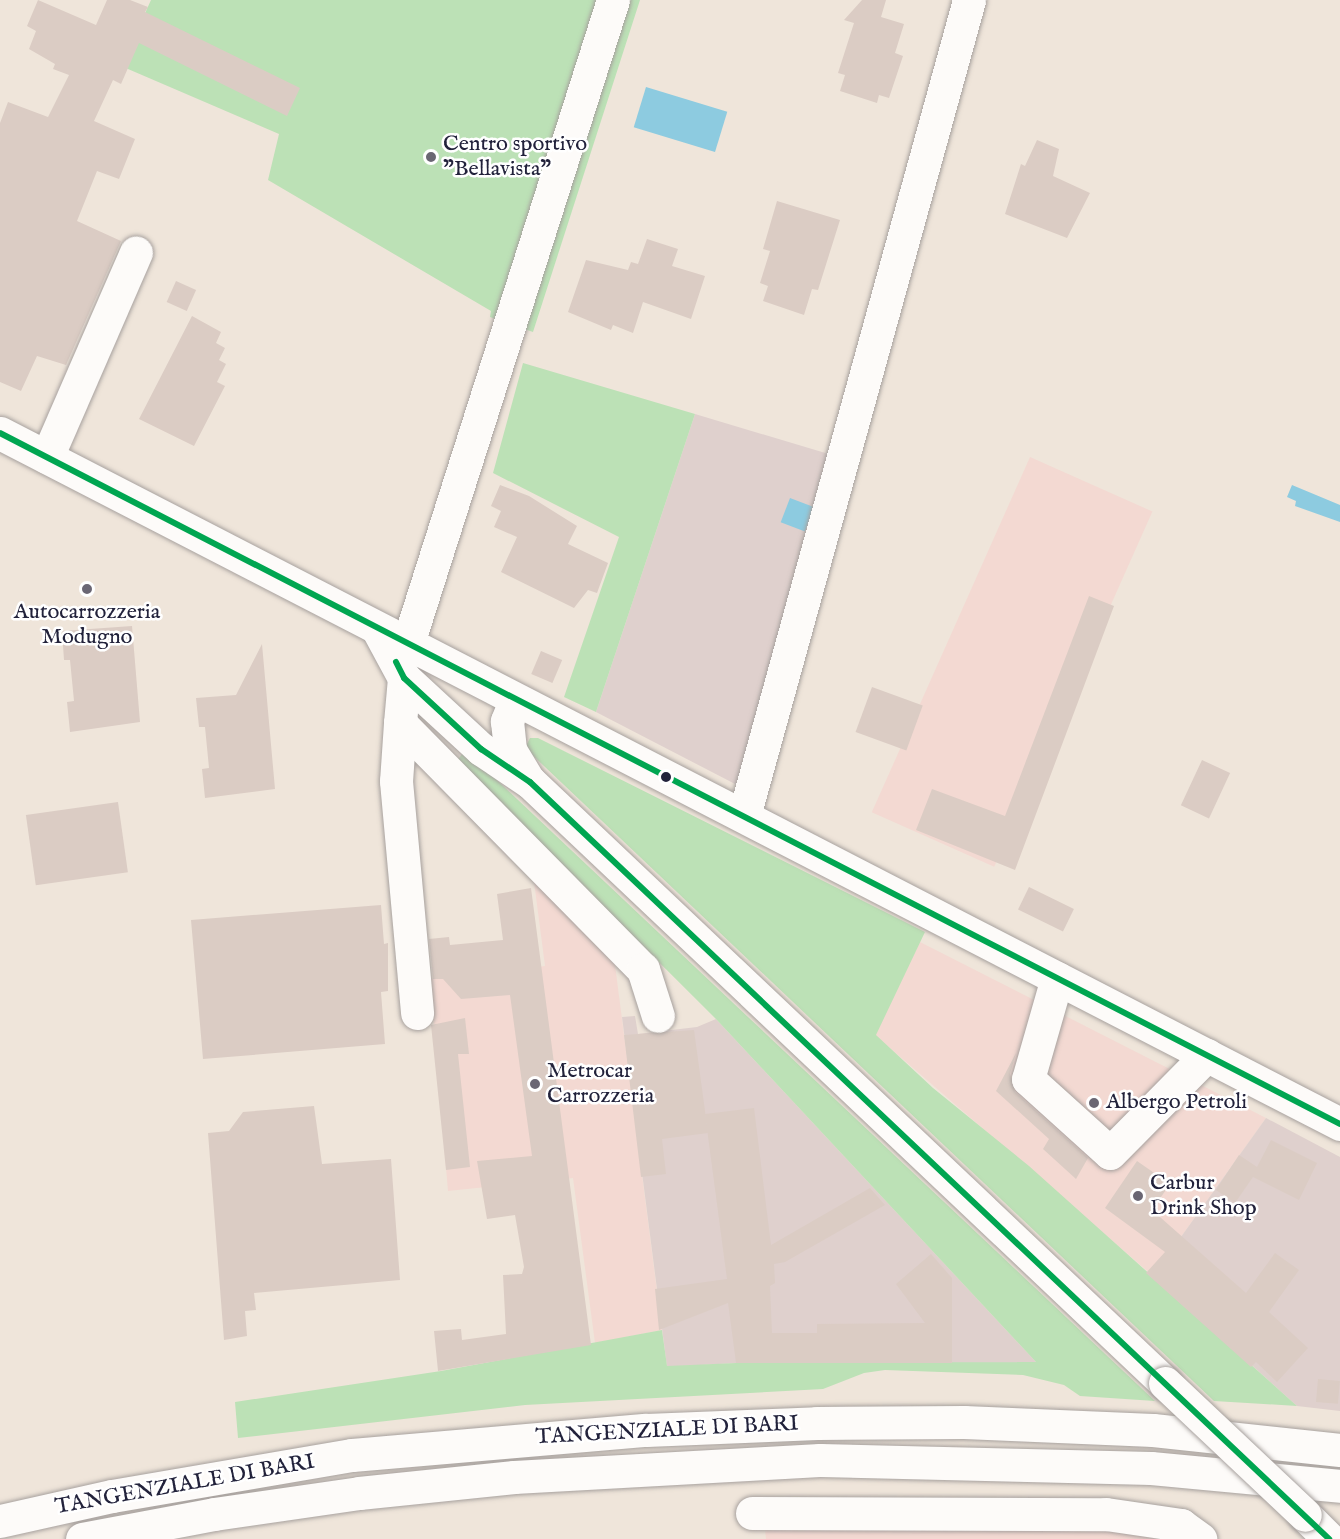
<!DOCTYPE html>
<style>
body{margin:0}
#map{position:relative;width:1340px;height:1539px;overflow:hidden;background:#efe5da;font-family:"IM FELL English",serif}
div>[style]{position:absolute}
.built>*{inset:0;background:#f3d9d2;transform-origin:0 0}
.industrial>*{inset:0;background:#dfd0cd}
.green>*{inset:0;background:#bce1b6}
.water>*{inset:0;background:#8dcbe0;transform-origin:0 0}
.building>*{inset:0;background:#dbccc4;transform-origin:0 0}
.roads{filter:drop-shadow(0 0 2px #a7a19e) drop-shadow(0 0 2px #a7a19e)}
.minor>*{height:33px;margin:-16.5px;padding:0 16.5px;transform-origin:16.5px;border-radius:16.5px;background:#fdfbf9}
.major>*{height:33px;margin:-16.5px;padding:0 16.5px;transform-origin:16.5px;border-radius:16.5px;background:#fdfbf9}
.highway>*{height:33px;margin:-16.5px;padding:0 16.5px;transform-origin:16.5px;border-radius:16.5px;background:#fdfbf9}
.bridges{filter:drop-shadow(0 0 2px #a7a19e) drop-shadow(0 0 2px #a7a19e)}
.major-bridge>*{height:33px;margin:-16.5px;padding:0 16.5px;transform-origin:16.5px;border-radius:16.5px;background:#fdfbf9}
.bus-1>*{height:6px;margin:-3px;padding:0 3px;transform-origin:3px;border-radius:3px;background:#00a651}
.dots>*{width:16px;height:16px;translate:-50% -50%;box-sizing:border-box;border:3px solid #fff;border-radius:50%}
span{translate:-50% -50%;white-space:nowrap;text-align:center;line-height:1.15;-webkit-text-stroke:5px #fff;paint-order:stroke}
.poi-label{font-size:22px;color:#22223b}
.left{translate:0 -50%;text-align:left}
.street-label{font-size:22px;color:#22223b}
</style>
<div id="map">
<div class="built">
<div style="left:1030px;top:457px;width:134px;height:389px;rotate:24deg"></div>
<div style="clip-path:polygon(533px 874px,614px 957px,662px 1330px,595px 1343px,573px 1178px,448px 1191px,430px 979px,545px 966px)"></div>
<div style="clip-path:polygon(920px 942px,1266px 1118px,1153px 1276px,875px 1035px)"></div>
<div style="clip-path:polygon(764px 1519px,1114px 1521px,1187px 1539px,766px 1539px)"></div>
</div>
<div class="industrial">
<div style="clip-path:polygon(695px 414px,832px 455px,737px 785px,596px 712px)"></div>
<div style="clip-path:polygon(635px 1016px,638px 1034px,697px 1027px,716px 1019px,1037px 1363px,736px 1363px,667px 1367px,622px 1017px)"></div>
<div style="clip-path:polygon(1266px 1118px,1340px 1157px,1340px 1411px,1297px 1406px,1153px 1276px)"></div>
</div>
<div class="green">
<div style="clip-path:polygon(151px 0,640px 0,533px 332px,490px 317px,491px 311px,268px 180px,279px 134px,121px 66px)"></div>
<div style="clip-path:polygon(523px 363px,695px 414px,596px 712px,564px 697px,619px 537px,493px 473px)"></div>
<div style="clip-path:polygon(530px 738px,538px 738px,925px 932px,876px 1035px,933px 1088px,1029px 1166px,1297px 1406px,1214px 1401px,525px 748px)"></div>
<div style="clip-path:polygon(465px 750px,1155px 1401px,1080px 1396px,1064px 1385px,1023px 1375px,885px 1370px,864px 1373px,823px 1389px,525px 1405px,238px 1438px,235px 1402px,441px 1371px,662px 1330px,667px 1366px,736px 1363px,1036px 1362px,716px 1019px,457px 761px)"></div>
</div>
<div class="water">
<div style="left:646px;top:87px;width:85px;height:42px;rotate:17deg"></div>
<div style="clip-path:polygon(1292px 485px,1340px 505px,1340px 522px,1295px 506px,1296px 501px,1287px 497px)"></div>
<div style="left:790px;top:498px;width:26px;height:26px;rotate:21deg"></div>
</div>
<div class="building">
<div style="clip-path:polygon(38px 0,96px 25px,107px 0,130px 0,148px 7px,145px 12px,300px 88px,287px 116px,139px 43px,121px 84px,113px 80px,94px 121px,135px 139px,119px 179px,97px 171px,77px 221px,121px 241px,66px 365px,37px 356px,21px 391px,0 382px,0 123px,8px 102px,48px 117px,69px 75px,53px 69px,55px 64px,29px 49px,36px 31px,27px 26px)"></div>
<div style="clip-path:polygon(862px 0,886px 0,881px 17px,904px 24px,895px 53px,903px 56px,889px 98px,879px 95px,877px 103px,840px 91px,845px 75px,838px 73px,854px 23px,844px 20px)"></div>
<div style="clip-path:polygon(1037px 140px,1059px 149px,1053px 176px,1090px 193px,1067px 238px,1005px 214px,1021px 164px,1025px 166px)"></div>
<div style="clip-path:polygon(777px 201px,840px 220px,818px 290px,812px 289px,804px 315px,763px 301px,768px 286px,760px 283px,770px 251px,763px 249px)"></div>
<div style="clip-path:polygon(647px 239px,678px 249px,672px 266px,705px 276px,691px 319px,643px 302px,633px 333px,613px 325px,611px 330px,568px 312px,586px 260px,628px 270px,631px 262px,638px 264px)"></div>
<div style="left:176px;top:281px;width:22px;height:23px;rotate:24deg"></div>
<div style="clip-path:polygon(192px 316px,221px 332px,216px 343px,225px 348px,219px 360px,226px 364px,217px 382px,225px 386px,194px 446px,139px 419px)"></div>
<div style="clip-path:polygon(500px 485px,529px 496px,577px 526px,568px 544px,608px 563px,597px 593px,588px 590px,574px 608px,501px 572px,517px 537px,494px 527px,501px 511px,491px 506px)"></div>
<div style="clip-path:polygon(1089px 596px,1114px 606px,1015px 870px,916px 830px,932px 789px,1005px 816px)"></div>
<div style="clip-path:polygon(132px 626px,140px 722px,70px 732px,67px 702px,74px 701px,70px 660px,64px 660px,62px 631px)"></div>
<div style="clip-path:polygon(262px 644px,275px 789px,205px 798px,202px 769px,209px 768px,205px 727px,199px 727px,196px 698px,236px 695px)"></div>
<div style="left:541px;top:651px;width:23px;height:25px;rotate:23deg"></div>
<div style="left:872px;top:687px;width:54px;height:48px;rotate:20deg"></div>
<div style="left:1202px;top:760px;width:31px;height:50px;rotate:25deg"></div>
<div style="left:118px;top:802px;width:71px;height:93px;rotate:82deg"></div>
<div style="left:1029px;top:887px;width:50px;height:25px;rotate:26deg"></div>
<div style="clip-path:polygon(531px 888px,591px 1345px,438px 1371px,434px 1331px,461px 1329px,462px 1340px,506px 1334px,503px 1275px,522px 1274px,524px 1267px,515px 1215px,487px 1219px,477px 1161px,532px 1156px,510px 995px,461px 999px,443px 979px,433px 979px,429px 939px,449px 937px,450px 945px,503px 940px,497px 894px)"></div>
<div style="clip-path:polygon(381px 905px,384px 944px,388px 943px,388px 991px,381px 992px,385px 1044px,203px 1059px,191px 920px)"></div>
<div style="clip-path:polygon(465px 1018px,469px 1054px,458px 1054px,470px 1167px,446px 1170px,431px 1025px)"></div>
<div style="clip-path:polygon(694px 1030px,708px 1133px,662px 1139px,666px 1174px,641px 1177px,624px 1035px)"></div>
<div style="clip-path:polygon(1016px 1053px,1010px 1074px,1015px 1092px,1088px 1158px,1076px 1179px,1043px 1149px,1049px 1139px,996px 1091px)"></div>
<div style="clip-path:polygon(314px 1106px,322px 1164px,391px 1159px,400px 1280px,254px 1293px,256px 1310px,245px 1311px,247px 1336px,224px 1340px,208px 1133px,229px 1131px,243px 1112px)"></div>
<div style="clip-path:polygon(754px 1108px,771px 1245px,870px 1188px,885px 1205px,785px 1262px,774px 1264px,775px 1283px,770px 1286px,772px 1333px,817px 1333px,817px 1324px,925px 1323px,896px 1284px,931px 1254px,952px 1278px,952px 1363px,736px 1363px,728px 1303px,659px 1330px,655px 1289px,727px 1279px,705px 1114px)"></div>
<div style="clip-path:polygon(1271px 1140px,1317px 1163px,1299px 1200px,1253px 1177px,1235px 1203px,1216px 1190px,1239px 1155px,1257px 1167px)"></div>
<div style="clip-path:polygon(1137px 1161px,1170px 1184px,1152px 1210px,1246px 1293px,1275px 1253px,1299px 1270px,1269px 1312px,1308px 1348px,1277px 1382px,1256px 1362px,1251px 1367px,1146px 1273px,1165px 1252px,1105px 1208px)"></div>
<div style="left:1318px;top:1379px;width:22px;height:23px;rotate:5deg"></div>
</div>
<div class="roads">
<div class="minor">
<div style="left:47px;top:457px;width:223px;rotate:-66.5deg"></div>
<div style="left:408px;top:643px;width:675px;rotate:-72.32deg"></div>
<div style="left:404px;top:678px;width:45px;rotate:95.1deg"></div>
<div style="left:400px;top:723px;width:346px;rotate:45.4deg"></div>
<div style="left:643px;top:969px;width:49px;rotate:72.3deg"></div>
<div style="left:400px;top:723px;width:58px;rotate:93.9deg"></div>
<div style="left:396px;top:781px;width:233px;rotate:84.8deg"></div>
<div style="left:744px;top:816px;width:846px;rotate:-74.58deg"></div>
<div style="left:1057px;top:978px;width:105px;rotate:106deg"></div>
<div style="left:1028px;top:1079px;width:110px;rotate:42.1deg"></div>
<div style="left:1110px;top:1153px;width:138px;rotate:-45.3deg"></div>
<div style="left:752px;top:1513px;width:354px;rotate:0.2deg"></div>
<div style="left:1106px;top:1514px;width:76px;rotate:8.3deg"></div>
<div style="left:1181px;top:1525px;width:24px;rotate:36deg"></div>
</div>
<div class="major">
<div style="left:0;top:433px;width:1508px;rotate:27.28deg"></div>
<div style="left:377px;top:628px;width:57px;rotate:61.6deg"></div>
<div style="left:404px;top:678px;width:105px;rotate:42.7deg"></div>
<div style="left:481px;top:749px;width:59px;rotate:34deg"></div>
<div style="left:530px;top:782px;width:874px;rotate:43.42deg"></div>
<div style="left:515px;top:701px;width:22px;rotate:112deg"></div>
<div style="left:507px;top:721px;width:29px;rotate:84deg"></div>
<div style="left:510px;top:750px;width:33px;rotate:59deg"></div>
<div style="left:1305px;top:1515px;width:34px;rotate:45deg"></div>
</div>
<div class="highway">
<div style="left:0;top:1521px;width:115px;rotate:-12.6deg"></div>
<div style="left:112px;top:1496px;width:243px;rotate:-9.7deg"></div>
<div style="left:352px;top:1455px;width:295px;rotate:-4.9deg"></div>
<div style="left:646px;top:1430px;width:171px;rotate:-2.3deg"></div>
<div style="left:817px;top:1423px;width:147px;rotate:-0.4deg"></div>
<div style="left:964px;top:1422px;width:189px;rotate:2.4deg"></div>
<div style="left:1153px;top:1430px;width:188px;rotate:6.1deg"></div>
<div style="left:82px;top:1539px;width:134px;rotate:-10.7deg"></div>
<div style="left:214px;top:1514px;width:147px;rotate:-8.2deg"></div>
<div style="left:359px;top:1493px;width:156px;rotate:-5.9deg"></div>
<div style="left:514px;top:1477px;width:306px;rotate:-3.2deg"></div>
<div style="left:820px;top:1460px;width:331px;rotate:1.4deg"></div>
<div style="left:1151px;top:1468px;width:190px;rotate:5.4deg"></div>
</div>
</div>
<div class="bridges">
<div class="major-bridge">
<div style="left:1165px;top:1383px;width:192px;rotate:43.3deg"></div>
</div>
</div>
<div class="bus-1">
<div style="left:0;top:433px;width:1508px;rotate:27.28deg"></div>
<div style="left:396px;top:662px;width:18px;rotate:63deg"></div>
<div style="left:404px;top:678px;width:105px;rotate:42.7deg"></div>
<div style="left:481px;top:749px;width:59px;rotate:34deg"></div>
<div style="left:530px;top:782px;width:1101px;rotate:43.45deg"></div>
</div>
<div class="dots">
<div style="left:431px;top:157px;background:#6a6673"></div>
<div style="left:87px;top:589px;background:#6a6673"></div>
<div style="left:666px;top:777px;background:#22223b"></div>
<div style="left:535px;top:1084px;background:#6a6673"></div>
<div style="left:1094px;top:1103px;background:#6a6673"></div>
<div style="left:1138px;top:1196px;background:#6a6673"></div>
</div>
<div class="poi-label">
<span class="left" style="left:443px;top:157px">Centro sportivo<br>"Bellavista"</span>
<span style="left:87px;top:625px">Autocarrozzeria<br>Modugno</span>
<span class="left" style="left:547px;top:1084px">Metrocar<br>Carrozzeria</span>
<span class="left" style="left:1106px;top:1103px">Albergo Petroli</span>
<span class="left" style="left:1150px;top:1196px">Carbur<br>Drink Shop</span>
</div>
<div class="street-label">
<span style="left:667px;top:1431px;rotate:-3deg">TANGENZIALE DI BARI</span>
<span style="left:185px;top:1485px;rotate:-10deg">TANGENZIALE DI BARI</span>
</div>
</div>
